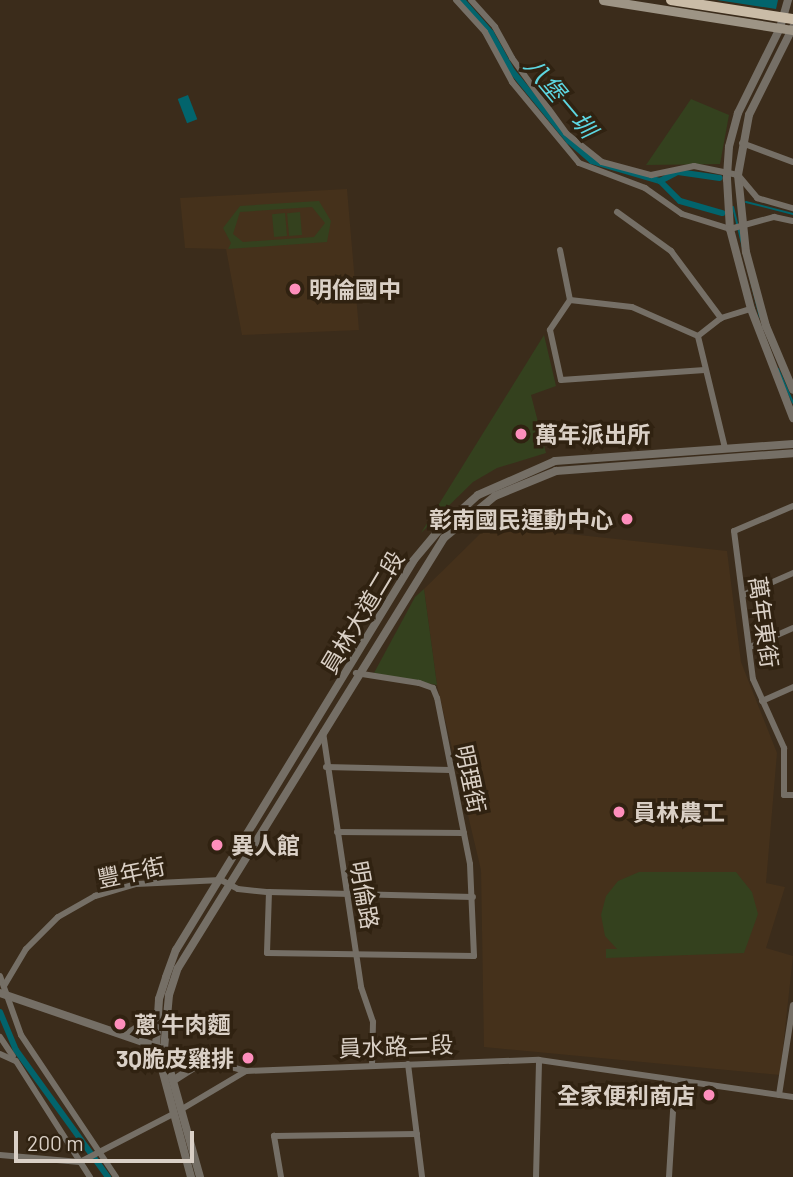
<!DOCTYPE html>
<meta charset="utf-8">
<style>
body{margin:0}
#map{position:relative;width:793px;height:1177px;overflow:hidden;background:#3b2c1b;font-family:Barlow,"Noto Sans TC",sans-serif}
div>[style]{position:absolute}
.built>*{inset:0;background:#45311b}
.green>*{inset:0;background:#34411e;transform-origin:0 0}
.water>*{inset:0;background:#02646c;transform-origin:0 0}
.stream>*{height:2px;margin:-1px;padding:0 1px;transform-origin:1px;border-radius:1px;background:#02646c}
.canal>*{height:6px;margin:-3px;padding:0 3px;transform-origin:3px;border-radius:3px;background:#02646c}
.minor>*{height:6px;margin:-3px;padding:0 3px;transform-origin:3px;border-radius:3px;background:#756f66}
.tertiary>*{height:8px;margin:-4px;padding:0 4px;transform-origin:4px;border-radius:4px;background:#756f66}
.secondary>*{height:9px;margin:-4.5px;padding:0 4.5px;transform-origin:4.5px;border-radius:4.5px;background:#9d9485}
.trunk-bridge>*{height:10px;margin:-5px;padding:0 5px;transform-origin:5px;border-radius:5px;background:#cabca7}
.dots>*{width:19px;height:19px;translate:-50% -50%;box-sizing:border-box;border:4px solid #302211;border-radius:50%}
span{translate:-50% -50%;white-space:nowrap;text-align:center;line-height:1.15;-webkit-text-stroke:7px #302211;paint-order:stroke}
.poi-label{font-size:23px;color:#dad0c6;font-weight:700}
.left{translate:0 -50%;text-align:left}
.right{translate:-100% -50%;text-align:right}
.street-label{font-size:23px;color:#dad0c6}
.water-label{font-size:24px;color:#5dd6e1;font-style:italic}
.scale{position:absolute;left:14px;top:1131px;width:180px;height:32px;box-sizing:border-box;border:4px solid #dad0c6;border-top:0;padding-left:9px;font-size:21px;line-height:24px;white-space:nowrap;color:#dad0c6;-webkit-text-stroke:5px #302211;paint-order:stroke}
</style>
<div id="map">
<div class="built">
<div style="clip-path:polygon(347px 189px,359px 330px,242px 335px,226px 249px,185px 248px,180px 198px)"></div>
<div style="clip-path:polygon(542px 531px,727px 551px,741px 662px,777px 753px,766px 883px,785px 887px,766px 948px,793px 956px,780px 1075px,484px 1047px,481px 870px,437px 685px,424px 589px,481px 533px)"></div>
</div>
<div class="green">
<div style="clip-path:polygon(691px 99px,729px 115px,720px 164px,646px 165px)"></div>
<div style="clip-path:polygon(evenodd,319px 201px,331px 221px,327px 242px,228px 249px,231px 243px,223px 228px,240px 206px,319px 201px,312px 207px,325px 223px,314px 237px,243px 242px,233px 234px,240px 212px,312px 207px)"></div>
<div style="left:300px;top:212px;width:23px;height:13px;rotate:85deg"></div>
<div style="left:285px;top:213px;width:23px;height:13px;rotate:85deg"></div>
<div style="clip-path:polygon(544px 335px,556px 386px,531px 395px,546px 453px,497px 468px,473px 482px,421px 533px)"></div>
<div style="clip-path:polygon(424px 589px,437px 685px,374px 673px,415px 597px)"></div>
<div style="clip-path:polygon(736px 872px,752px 892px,758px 914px,744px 953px,606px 958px,606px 949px,617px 949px,605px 936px,601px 915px,606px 896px,618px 881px,639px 872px)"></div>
</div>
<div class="water">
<div style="clip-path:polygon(717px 0,778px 0,776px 9px)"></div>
<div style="left:188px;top:95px;width:26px;height:11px;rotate:69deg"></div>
</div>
<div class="stream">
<div style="left:746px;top:202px;width:49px;rotate:14.3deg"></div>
<div style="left:733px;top:207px;width:113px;rotate:76.2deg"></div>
<div style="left:778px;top:369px;width:37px;rotate:66deg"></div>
</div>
<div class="canal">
<div style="left:462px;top:0;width:44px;rotate:48.7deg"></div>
<div style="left:491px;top:33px;width:43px;rotate:61.1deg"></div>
<div style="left:512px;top:71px;width:90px;rotate:50.8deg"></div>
<div style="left:569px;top:141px;width:30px;rotate:41deg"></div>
<div style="left:592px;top:161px;width:71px;rotate:16.4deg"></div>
<div style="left:660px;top:181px;width:28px;rotate:45deg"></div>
<div style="left:680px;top:201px;width:44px;rotate:15.9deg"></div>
<div style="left:660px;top:181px;width:20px;rotate:-27deg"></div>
<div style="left:678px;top:172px;width:42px;rotate:8.1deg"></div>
<div style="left:0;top:1012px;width:41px;rotate:67.2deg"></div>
<div style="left:16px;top:1050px;width:157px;rotate:54.1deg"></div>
</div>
<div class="minor">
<div style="left:456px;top:0;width:43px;rotate:47.8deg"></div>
<div style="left:485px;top:32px;width:57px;rotate:61.6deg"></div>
<div style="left:512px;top:82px;width:105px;rotate:50.4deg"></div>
<div style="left:579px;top:163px;width:71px;rotate:20.7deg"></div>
<div style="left:645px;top:188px;width:45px;rotate:35.1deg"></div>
<div style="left:682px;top:214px;width:50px;rotate:17.4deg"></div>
<div style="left:730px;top:229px;width:46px;rotate:-15.3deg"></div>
<div style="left:774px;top:217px;width:19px;rotate:12deg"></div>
<div style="left:471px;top:0;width:36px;rotate:48deg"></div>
<div style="left:495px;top:27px;width:35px;rotate:61deg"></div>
<div style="left:512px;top:58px;width:92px;rotate:54.2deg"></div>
<div style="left:566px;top:133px;width:46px;rotate:38.9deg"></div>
<div style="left:602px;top:162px;width:51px;rotate:14.9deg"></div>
<div style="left:651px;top:175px;width:44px;rotate:-11.8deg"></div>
<div style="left:694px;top:166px;width:45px;rotate:11.6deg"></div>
<div style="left:738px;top:175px;width:30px;rotate:50deg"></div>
<div style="left:757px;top:198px;width:37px;rotate:16deg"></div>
<div style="left:742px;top:143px;width:54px;rotate:20.4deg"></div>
<div style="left:617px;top:212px;width:67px;rotate:35.8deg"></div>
<div style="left:671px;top:251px;width:84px;rotate:53.3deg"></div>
<div style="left:560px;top:250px;width:51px;rotate:78.7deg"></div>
<div style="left:570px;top:300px;width:36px;rotate:124deg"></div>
<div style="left:550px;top:330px;width:51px;rotate:77.6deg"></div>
<div style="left:561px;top:380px;width:144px;rotate:-4deg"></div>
<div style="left:570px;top:300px;width:62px;rotate:6.4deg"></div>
<div style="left:632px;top:307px;width:72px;rotate:23.7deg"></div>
<div style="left:725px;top:448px;width:115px;rotate:-103.6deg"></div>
<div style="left:698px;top:336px;width:29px;rotate:-38deg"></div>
<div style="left:721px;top:318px;width:31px;rotate:-17deg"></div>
<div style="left:793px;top:506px;width:64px;rotate:157deg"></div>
<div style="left:734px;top:531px;width:149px;rotate:82.7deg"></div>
<div style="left:753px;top:679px;width:76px;rotate:65.8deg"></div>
<div style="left:784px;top:748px;width:47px;rotate:90deg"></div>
<div style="left:784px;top:795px;width:9px"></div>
<div style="left:743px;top:595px;width:55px;rotate:-23.7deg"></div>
<div style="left:750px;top:647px;width:47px;rotate:-23.8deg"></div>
<div style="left:762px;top:701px;width:34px;rotate:-24deg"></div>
<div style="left:323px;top:732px;width:258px;rotate:81.5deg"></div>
<div style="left:361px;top:987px;width:37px;rotate:71deg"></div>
<div style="left:373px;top:1022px;width:44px;rotate:91.3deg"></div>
<div style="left:326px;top:767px;width:124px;rotate:1.4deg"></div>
<div style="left:337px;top:832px;width:127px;rotate:0.5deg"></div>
<div style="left:269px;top:892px;width:61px;rotate:91.9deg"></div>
<div style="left:267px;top:953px;width:207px;rotate:0.8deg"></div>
<div style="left:474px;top:956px;width:92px;rotate:-92.5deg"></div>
<div style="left:470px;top:864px;width:169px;rotate:-101.2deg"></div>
<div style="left:437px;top:698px;width:11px;rotate:-112deg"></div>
<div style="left:433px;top:688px;width:15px;rotate:-160deg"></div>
<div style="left:419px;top:683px;width:64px;rotate:-171deg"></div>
<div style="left:0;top:976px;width:63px;rotate:70.4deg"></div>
<div style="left:21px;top:1035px;width:171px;rotate:56.2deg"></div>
<div style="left:4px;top:986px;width:43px;rotate:-59.3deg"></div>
<div style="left:26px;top:949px;width:45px;rotate:-45deg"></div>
<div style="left:58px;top:917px;width:43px;rotate:-29.6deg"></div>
<div style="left:95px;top:896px;width:43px;rotate:-16.3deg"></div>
<div style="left:136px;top:884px;width:85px;rotate:-2.7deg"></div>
<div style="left:221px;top:880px;width:19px;rotate:28deg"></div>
<div style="left:238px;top:889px;width:31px;rotate:6deg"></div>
<div style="left:269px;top:892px;width:204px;rotate:1.4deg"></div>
<div style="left:0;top:1037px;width:23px;rotate:56deg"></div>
<div style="left:164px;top:1049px;width:85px;rotate:15deg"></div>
<div style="left:246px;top:1071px;width:293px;rotate:-2.2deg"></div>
<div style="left:539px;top:1060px;width:257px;rotate:8.3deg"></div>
<div style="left:0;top:1054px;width:17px;rotate:24deg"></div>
<div style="left:16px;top:1061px;width:138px;rotate:57.5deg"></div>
<div style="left:408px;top:1064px;width:114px;rotate:82.9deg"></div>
<div style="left:779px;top:1095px;width:91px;rotate:-81.2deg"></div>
<div style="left:182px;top:1109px;width:74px;rotate:-30.7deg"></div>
<div style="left:0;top:1155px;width:80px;rotate:5deg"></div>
<div style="left:80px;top:1162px;width:105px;rotate:-27.3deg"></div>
<div style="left:281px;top:1177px;width:42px;rotate:-99.7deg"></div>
<div style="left:274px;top:1136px;width:143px;rotate:-0.8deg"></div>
<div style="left:536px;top:1177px;width:117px;rotate:-88.5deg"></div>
<div style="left:669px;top:1177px;width:97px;rotate:-86.5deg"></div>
</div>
<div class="tertiary">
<div style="left:788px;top:0;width:29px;rotate:106deg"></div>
<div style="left:780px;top:28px;width:95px;rotate:116.3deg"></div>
<div style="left:738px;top:113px;width:35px;rotate:105deg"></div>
<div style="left:729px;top:147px;width:32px;rotate:94deg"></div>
<div style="left:727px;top:179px;width:50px;rotate:86.6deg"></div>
<div style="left:730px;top:229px;width:83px;rotate:75.3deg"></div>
<div style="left:751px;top:309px;width:117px;rotate:68.9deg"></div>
<div style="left:793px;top:27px;width:98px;rotate:116.6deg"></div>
<div style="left:749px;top:115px;width:61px;rotate:100.4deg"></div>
<div style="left:738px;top:175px;width:77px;rotate:84.1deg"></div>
<div style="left:746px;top:252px;width:77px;rotate:74.9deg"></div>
<div style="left:766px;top:326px;width:69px;rotate:67.1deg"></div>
<div style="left:0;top:993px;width:167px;rotate:18.9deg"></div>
<div style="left:126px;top:1035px;width:36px;rotate:-32deg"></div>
<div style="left:174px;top:1080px;width:33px;rotate:-33deg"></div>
<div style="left:191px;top:1177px;width:136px;rotate:-105deg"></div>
<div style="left:156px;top:1046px;width:47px;rotate:-86.3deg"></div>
<div style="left:159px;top:999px;width:23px;rotate:-72deg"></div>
<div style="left:166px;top:977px;width:29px;rotate:-70deg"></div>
<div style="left:176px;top:950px;width:456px;rotate:-58.6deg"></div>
<div style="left:413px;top:561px;width:38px;rotate:-50deg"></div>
<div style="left:437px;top:532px;width:55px;rotate:-42.1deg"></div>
<div style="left:478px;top:495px;width:84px;rotate:-23.8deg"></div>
<div style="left:555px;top:461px;width:239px;rotate:-4.1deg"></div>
<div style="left:200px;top:1177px;width:133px;rotate:-105.7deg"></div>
<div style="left:164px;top:1049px;width:54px;rotate:-84.7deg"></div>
<div style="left:169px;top:995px;width:28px;rotate:-72deg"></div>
<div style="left:178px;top:968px;width:506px;rotate:-58.26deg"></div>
<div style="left:444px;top:538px;width:66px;rotate:-39.5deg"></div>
<div style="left:495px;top:496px;width:66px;rotate:-22.3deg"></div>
<div style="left:556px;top:471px;width:238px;rotate:-4.3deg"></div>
</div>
<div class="secondary">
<div style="left:603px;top:0;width:192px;rotate:9deg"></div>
</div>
<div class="trunk-bridge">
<div style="left:671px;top:0;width:123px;rotate:8.9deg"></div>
</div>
<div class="dots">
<div style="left:295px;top:289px;background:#fe8ebc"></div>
<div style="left:521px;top:434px;background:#fe8ebc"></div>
<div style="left:627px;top:519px;background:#fe8ebc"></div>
<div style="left:619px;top:812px;background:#fe8ebc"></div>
<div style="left:217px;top:845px;background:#fe8ebc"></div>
<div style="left:120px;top:1024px;background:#fe8ebc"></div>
<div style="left:248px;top:1058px;background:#fe8ebc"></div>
<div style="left:709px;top:1095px;background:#fe8ebc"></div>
</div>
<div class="poi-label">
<span class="left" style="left:309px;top:289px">明倫國中</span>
<span class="left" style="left:535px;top:434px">萬年派出所</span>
<span class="right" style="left:613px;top:519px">彰南國民運動中心</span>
<span class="left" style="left:633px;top:812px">員林農工</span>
<span class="left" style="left:231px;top:845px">異人館</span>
<span class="left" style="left:134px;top:1024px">蔥 牛肉麵</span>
<span class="right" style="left:234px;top:1058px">3Q脆皮雞排</span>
<span class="right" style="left:695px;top:1095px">全家便利商店</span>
</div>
<div class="street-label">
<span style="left:362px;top:612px;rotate:-59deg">員林大道二段</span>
<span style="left:764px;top:622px;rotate:82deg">萬年東街</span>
<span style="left:471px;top:779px;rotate:78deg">明理街</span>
<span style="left:131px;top:872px;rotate:-12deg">豐年街</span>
<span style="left:365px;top:895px;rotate:80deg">明倫路</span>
<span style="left:396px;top:1046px;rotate:-2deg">員水路二段</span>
</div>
<div class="water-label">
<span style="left:561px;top:97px;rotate:50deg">八堡一圳</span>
</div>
<div class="scale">200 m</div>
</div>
